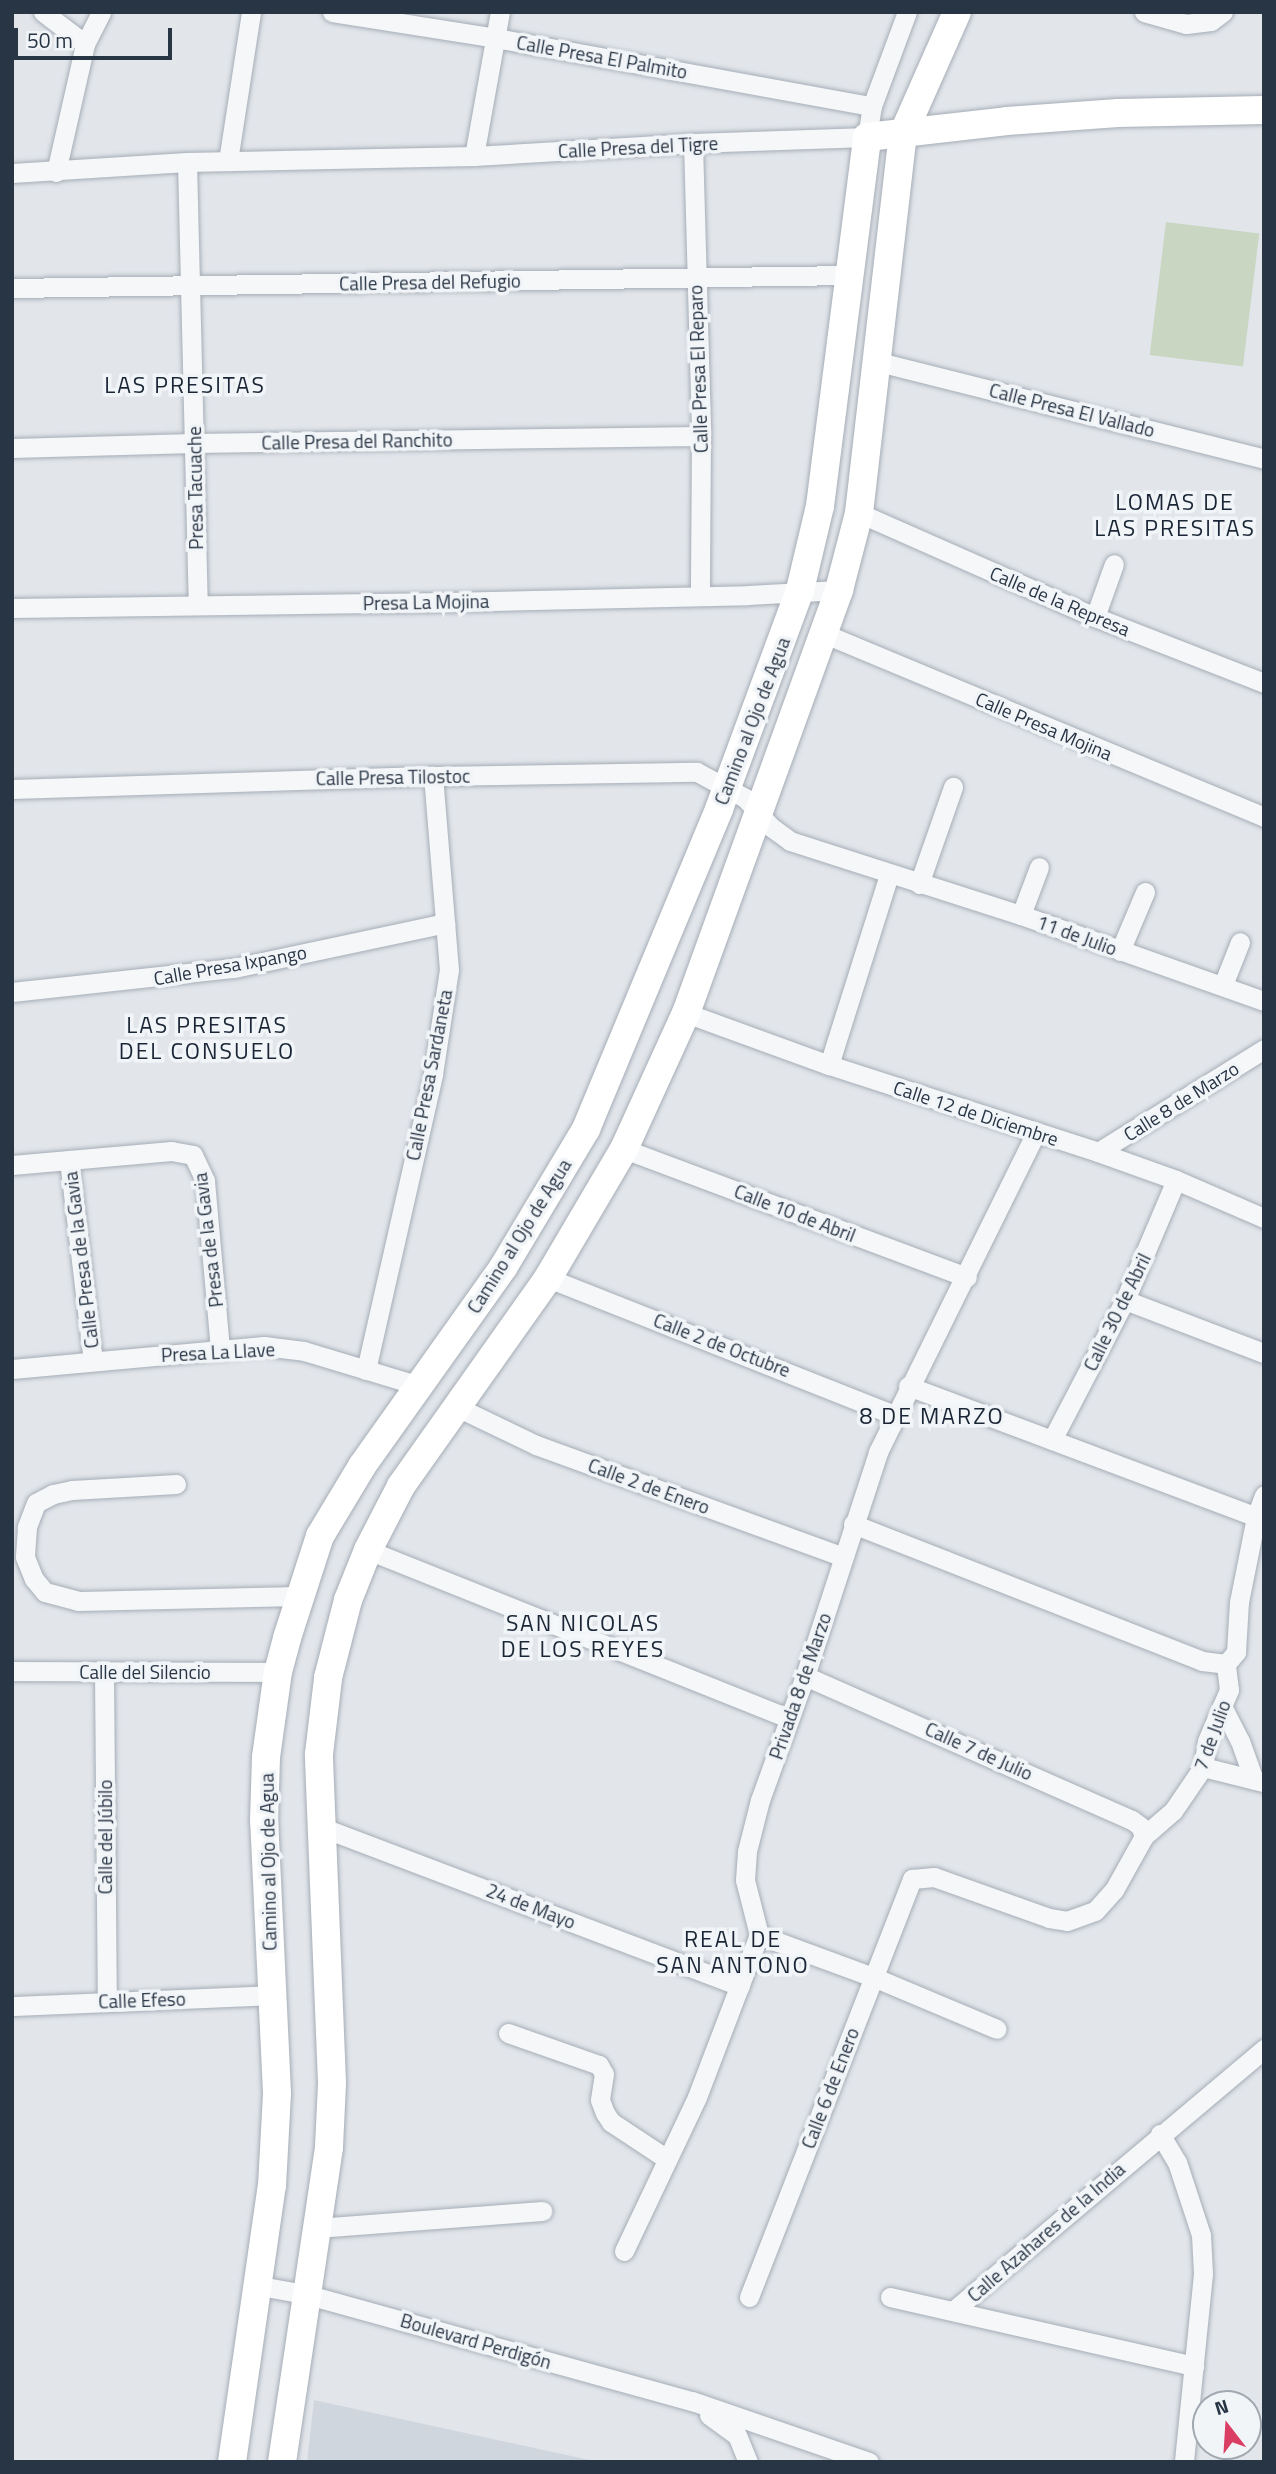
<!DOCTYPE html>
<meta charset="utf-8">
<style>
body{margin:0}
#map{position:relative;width:1276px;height:2474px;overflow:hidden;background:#e2e6eb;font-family:"Titillium Web",sans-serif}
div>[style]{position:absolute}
.built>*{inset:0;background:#d0d6de}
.green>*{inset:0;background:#c9d6c2;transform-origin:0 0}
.roads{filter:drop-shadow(0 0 2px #a6adb6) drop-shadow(0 0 2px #a6adb6)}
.street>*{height:19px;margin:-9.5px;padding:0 9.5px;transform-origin:9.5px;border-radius:9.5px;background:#f5f7f9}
.secondary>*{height:28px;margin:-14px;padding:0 14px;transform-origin:14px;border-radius:14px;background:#fff}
span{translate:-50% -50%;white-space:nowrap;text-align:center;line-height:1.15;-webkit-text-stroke:7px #f2f5f8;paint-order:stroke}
.street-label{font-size:19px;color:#283545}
.quarter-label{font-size:23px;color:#1a2636;letter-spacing:2px}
.frame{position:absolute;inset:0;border:14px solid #283545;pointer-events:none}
.north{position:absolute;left:1192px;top:2390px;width:70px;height:70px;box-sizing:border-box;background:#f2f5f8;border:2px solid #a1a8b0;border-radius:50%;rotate:343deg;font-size:19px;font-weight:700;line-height:28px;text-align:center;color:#283545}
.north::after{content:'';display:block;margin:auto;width:24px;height:32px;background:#da3e63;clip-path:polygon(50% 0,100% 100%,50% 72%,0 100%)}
.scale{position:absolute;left:14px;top:28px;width:158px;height:32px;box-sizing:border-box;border:4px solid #283545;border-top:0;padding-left:9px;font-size:21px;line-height:24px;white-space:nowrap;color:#283545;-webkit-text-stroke:5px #f2f5f8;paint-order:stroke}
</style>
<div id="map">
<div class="built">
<div style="clip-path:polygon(314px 2400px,599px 2462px,307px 2462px)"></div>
</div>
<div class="green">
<div style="left:1166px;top:222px;width:94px;height:134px;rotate:7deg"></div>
</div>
<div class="roads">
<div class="street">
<div style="left:43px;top:12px;width:53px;rotate:37.3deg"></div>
<div style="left:332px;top:12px;width:166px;rotate:9deg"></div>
<div style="left:496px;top:38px;width:382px;rotate:10.3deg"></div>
<div style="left:1144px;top:12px;width:44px;rotate:15.9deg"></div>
<div style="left:1186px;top:24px;width:25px;rotate:-7deg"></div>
<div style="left:1211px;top:21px;width:15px;rotate:-37deg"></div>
<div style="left:693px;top:143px;width:293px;rotate:88.4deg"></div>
<div style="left:701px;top:436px;width:160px;rotate:90.4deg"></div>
<div style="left:474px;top:156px;width:146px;rotate:-79.8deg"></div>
<div style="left:228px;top:161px;width:151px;rotate:-81.2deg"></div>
<div style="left:187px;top:162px;width:443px;rotate:88.6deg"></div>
<div style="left:56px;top:172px;width:131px;rotate:-77.2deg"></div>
<div style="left:85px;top:44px;width:36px;rotate:-63deg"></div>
<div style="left:12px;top:173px;width:175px;rotate:-3.6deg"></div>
<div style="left:187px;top:162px;width:287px;rotate:-1.2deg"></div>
<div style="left:474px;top:156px;width:219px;rotate:-3.4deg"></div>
<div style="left:693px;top:143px;width:174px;rotate:-2deg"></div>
<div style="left:867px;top:137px;width:31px;rotate:-81deg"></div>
<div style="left:872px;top:106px;width:100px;rotate:-69.6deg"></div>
<div style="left:12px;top:288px;width:836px;rotate:-0.89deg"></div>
<div style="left:879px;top:362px;width:397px;rotate:14.1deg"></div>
<div style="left:12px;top:448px;width:182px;rotate:-1.6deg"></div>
<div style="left:194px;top:443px;width:507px;rotate:-0.79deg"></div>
<div style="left:859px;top:513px;width:258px;rotate:23.8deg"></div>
<div style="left:1095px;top:617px;width:181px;rotate:21.3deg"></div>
<div style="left:12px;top:608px;width:435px;rotate:-0.8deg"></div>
<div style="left:447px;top:602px;width:301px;rotate:-1.3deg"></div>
<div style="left:748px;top:595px;width:91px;rotate:-3.1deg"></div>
<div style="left:1095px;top:617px;width:56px;rotate:-70.3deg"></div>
<div style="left:825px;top:634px;width:476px;rotate:22.6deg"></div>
<div style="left:12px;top:789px;width:421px;rotate:-1.8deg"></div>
<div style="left:433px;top:776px;width:264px;rotate:-0.9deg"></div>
<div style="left:697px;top:772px;width:55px;rotate:28.4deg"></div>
<div style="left:745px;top:798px;width:39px;rotate:48deg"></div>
<div style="left:771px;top:827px;width:24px;rotate:36deg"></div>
<div style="left:790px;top:841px;width:243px;rotate:17.8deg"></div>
<div style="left:1021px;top:915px;width:258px;rotate:19.5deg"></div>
<div style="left:919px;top:884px;width:103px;rotate:-70.7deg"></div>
<div style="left:1021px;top:915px;width:51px;rotate:-69.4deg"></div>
<div style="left:1120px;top:951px;width:64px;rotate:-67deg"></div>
<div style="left:1223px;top:985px;width:46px;rotate:-68.4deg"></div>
<div style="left:12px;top:992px;width:223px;rotate:-6.2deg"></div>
<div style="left:234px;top:968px;width:216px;rotate:-12deg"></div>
<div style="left:686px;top:1013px;width:152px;rotate:20deg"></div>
<div style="left:829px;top:1065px;width:283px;rotate:17.9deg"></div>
<div style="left:1098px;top:1152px;width:83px;rotate:19.7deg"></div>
<div style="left:1176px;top:1180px;width:96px;rotate:23.4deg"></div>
<div style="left:829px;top:1065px;width:199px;rotate:-72.5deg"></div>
<div style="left:624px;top:1149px;width:366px;rotate:20.5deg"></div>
<div style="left:1098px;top:1152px;width:195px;rotate:-31.8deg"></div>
<div style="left:69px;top:1160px;width:202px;rotate:83.2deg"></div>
<div style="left:12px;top:1165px;width:160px;rotate:-5deg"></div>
<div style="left:171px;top:1151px;width:22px;rotate:10deg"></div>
<div style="left:193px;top:1155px;width:29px;rotate:65deg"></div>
<div style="left:205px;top:1181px;width:168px;rotate:84.9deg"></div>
<div style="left:548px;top:1278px;width:372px;rotate:21.6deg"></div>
<div style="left:1125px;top:1300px;width:149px;rotate:20.9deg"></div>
<div style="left:12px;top:1369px;width:253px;rotate:-5.2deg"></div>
<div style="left:264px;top:1346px;width:40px;rotate:7.1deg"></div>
<div style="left:304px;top:1351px;width:121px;rotate:16.8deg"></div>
<div style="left:366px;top:1370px;width:303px;rotate:-77.2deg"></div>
<div style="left:433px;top:1074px;width:105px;rotate:-81.3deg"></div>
<div style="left:449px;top:970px;width:195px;rotate:-94.7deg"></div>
<div style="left:908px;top:1386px;width:372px;rotate:20.6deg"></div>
<div style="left:457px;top:1407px;width:88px;rotate:25.7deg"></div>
<div style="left:536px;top:1445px;width:327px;rotate:20deg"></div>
<div style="left:1052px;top:1440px;width:158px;rotate:-62.5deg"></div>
<div style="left:1125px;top:1300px;width:130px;rotate:-67deg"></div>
<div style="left:176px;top:1484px;width:104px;rotate:176.7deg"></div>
<div style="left:72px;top:1490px;width:19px;rotate:168deg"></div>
<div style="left:53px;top:1494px;width:19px;rotate:152deg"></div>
<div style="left:36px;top:1503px;width:26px;rotate:111deg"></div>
<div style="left:27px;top:1527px;width:30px;rotate:94deg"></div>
<div style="left:25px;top:1557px;width:24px;rotate:68deg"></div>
<div style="left:34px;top:1579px;width:17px;rotate:50deg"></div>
<div style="left:45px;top:1592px;width:34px;rotate:15deg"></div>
<div style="left:78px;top:1601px;width:221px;rotate:-1.3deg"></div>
<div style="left:853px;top:1524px;width:375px;rotate:21.4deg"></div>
<div style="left:1202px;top:1661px;width:24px;rotate:7deg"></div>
<div style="left:368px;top:1550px;width:453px;rotate:21.8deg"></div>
<div style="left:1226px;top:1664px;width:16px;rotate:-50deg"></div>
<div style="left:1236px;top:1652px;width:50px;rotate:-86.6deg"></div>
<div style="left:1239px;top:1602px;width:87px;rotate:-78.7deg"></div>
<div style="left:1256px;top:1517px;width:23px;rotate:-70deg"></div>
<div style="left:12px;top:1671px;width:266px;rotate:0.2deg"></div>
<div style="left:104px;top:1673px;width:328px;rotate:89.5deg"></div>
<div style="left:805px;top:1676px;width:357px;rotate:23.8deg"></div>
<div style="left:1132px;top:1820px;width:10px;rotate:37deg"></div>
<div style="left:1140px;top:1826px;width:11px;rotate:68deg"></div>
<div style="left:1222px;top:1706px;width:39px;rotate:63deg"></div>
<div style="left:1240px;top:1741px;width:41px;rotate:70.3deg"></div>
<div style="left:1203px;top:1767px;width:62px;rotate:14deg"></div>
<div style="left:321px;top:1827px;width:448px;rotate:20.8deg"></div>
<div style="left:759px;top:1935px;width:121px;rotate:20.2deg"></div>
<div style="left:873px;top:1977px;width:134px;rotate:22.8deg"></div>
<div style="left:12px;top:2006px;width:260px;rotate:-2.4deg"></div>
<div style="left:508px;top:2033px;width:96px;rotate:19.4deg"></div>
<div style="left:599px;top:2065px;width:10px;rotate:61deg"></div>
<div style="left:604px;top:2074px;width:26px;rotate:99deg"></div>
<div style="left:600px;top:2100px;width:14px;rotate:69deg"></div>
<div style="left:605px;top:2113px;width:11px;rotate:56deg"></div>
<div style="left:611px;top:2122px;width:67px;rotate:33.5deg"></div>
<div style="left:1160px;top:2134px;width:33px;rotate:59deg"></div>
<div style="left:1177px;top:2162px;width:77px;rotate:71.8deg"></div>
<div style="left:1201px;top:2235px;width:39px;rotate:87deg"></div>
<div style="left:1203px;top:2274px;width:189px;rotate:95.8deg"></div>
<div style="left:316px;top:2228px;width:227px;rotate:-4.3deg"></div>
<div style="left:624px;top:2251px;width:170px;rotate:-64.6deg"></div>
<div style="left:697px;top:2097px;width:173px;rotate:-69.1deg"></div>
<div style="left:759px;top:1935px;width:57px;rotate:-104.3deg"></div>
<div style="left:745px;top:1880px;width:29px;rotate:-86deg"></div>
<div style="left:747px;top:1851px;width:53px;rotate:-75.7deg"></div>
<div style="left:760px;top:1800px;width:132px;rotate:-70.1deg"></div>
<div style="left:805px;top:1676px;width:236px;rotate:-71.9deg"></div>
<div style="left:878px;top:1452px;width:356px;rotate:-63.7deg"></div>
<div style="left:260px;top:2286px;width:46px;rotate:10.1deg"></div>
<div style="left:305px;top:2294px;width:402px;rotate:15.5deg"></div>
<div style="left:692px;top:2401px;width:187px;rotate:19deg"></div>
<div style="left:749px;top:2297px;width:449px;rotate:-68.7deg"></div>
<div style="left:912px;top:1879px;width:22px;rotate:-5deg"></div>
<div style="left:934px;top:1877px;width:122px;rotate:19.6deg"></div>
<div style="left:1049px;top:1918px;width:18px;rotate:9deg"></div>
<div style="left:1067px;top:1921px;width:30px;rotate:-20deg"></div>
<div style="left:1095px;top:1911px;width:28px;rotate:-48deg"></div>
<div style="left:1114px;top:1890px;width:62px;rotate:-60.9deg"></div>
<div style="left:1144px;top:1836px;width:38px;rotate:-41deg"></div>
<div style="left:1173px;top:1811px;width:53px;rotate:-55.7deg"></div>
<div style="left:1203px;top:1767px;width:26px;rotate:-81deg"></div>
<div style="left:1207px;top:1741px;width:56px;rotate:-66.7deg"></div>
<div style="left:1229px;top:1690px;width:26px;rotate:-97deg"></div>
<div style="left:890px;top:2297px;width:312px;rotate:12.8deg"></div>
<div style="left:953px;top:2311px;width:407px;rotate:-40.1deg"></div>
<div style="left:709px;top:2415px;width:34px;rotate:36deg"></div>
<div style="left:737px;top:2435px;width:29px;rotate:68deg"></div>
</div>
<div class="secondary">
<div style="left:232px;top:2462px;width:279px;rotate:-81.8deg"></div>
<div style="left:272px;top:2186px;width:93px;rotate:-86.9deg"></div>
<div style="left:277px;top:2093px;width:272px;rotate:-92.7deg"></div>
<div style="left:264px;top:1821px;width:64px;rotate:-88.2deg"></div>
<div style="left:266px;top:1757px;width:86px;rotate:-82deg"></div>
<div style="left:278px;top:1672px;width:35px;rotate:-75deg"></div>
<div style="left:287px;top:1638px;width:107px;rotate:-72.1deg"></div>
<div style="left:320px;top:1536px;width:82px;rotate:-59deg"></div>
<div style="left:362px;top:1466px;width:245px;rotate:-54.6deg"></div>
<div style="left:504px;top:1266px;width:160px;rotate:-59.1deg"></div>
<div style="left:586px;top:1129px;width:347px;rotate:-67.4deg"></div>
<div style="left:719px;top:809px;width:233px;rotate:-69.7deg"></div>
<div style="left:800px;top:590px;width:86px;rotate:-76.6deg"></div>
<div style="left:820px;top:506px;width:372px;rotate:-82.7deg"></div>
<div style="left:867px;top:137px;width:141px;rotate:-6.5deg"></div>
<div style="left:1007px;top:121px;width:111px;rotate:-4.1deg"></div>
<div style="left:1118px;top:113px;width:146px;rotate:-1.2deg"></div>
<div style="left:282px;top:2462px;width:318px;rotate:-81.5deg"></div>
<div style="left:329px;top:2147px;width:64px;rotate:-87.3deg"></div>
<div style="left:332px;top:2083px;width:329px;rotate:-92.3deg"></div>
<div style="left:319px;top:1754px;width:77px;rotate:-83.2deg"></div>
<div style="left:328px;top:1678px;width:81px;rotate:-75.6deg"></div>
<div style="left:348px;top:1600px;width:54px;rotate:-68.2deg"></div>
<div style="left:368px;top:1550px;width:72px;rotate:-62.7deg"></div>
<div style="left:401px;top:1486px;width:255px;rotate:-54.7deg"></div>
<div style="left:548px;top:1278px;width:150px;rotate:-59.5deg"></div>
<div style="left:624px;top:1149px;width:149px;rotate:-65.5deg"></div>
<div style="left:686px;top:1013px;width:450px;rotate:-70.1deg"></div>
<div style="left:839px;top:590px;width:80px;rotate:-75.4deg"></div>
<div style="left:859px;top:513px;width:382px;rotate:-83.4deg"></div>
<div style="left:903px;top:134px;width:133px;rotate:-66.1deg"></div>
</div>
</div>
<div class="street-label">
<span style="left:602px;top:57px;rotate:10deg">Calle Presa El Palmito</span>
<span style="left:638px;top:147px;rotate:-3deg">Calle Presa del Tigre</span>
<span style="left:430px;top:282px;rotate:-1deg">Calle Presa del Refugio</span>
<span style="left:698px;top:369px;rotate:-92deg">Calle Presa El Reparo</span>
<span style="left:1072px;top:410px;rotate:14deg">Calle Presa El Vallado</span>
<span style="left:357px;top:441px;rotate:-1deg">Calle Presa del Ranchito</span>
<span style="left:195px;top:488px;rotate:-91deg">Presa Tacuache</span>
<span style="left:1060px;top:601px;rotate:23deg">Calle de la Represa</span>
<span style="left:426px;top:602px;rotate:-1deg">Presa La Mojina</span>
<span style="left:752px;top:721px;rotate:-69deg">Camino al Ojo de Agua</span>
<span style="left:1044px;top:726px;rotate:23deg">Calle Presa Mojina</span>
<span style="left:393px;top:777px;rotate:-1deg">Calle Presa Tilostoc</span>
<span style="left:1077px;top:935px;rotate:20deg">11 de Julio</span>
<span style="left:230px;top:965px;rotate:-10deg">Calle Presa Ixpango</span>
<span style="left:429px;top:1075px;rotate:-79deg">Calle Presa Sardaneta</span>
<span style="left:1181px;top:1101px;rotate:-32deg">Calle 8 de Marzo</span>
<span style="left:976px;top:1113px;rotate:18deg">Calle 12 de Diciembre</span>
<span style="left:795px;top:1213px;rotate:21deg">Calle 10 de Abril</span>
<span style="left:519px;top:1236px;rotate:-58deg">Camino al Ojo de Agua</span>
<span style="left:208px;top:1240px;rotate:-97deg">Presa de la Gavia</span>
<span style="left:81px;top:1260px;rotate:-97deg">Calle Presa de la Gavia</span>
<span style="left:1117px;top:1312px;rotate:-64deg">Calle 30 de Abril</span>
<span style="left:722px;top:1345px;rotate:21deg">Calle 2 de Octubre</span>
<span style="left:218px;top:1352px;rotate:-3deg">Presa La Llave</span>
<span style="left:649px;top:1486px;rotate:20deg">Calle 2 de Enero</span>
<span style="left:145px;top:1672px">Calle del Silencio</span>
<span style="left:800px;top:1686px;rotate:-71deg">Privada 8 de Marzo</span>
<span style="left:1212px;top:1735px;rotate:-70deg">7 de Julio</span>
<span style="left:979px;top:1751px;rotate:24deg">Calle 7 de Julio</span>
<span style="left:105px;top:1837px;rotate:-90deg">Calle del Júbilo</span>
<span style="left:268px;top:1862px;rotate:-91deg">Camino al Ojo de Agua</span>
<span style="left:531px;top:1906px;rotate:21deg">24 de Mayo</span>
<span style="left:142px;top:2000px;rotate:-2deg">Calle Efeso</span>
<span style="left:830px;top:2088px;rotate:-69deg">Calle 6 de Enero</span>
<span style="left:1046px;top:2232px;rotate:-41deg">Calle Azahares de la India</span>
<span style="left:476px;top:2341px;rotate:16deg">Boulevard Perdigón</span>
</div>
<div class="quarter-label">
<span style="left:185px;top:385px">LAS PRESITAS</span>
<span style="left:1175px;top:515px">LOMAS DE<br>LAS PRESITAS</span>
<span style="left:207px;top:1038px">LAS PRESITAS<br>DEL CONSUELO</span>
<span style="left:932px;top:1416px">8 DE MARZO</span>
<span style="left:583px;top:1636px">SAN NICOLAS<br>DE LOS REYES</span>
<span style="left:733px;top:1952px">REAL DE<br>SAN ANTONO</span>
</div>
<div class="frame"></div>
<div class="north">N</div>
<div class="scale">50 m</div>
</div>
